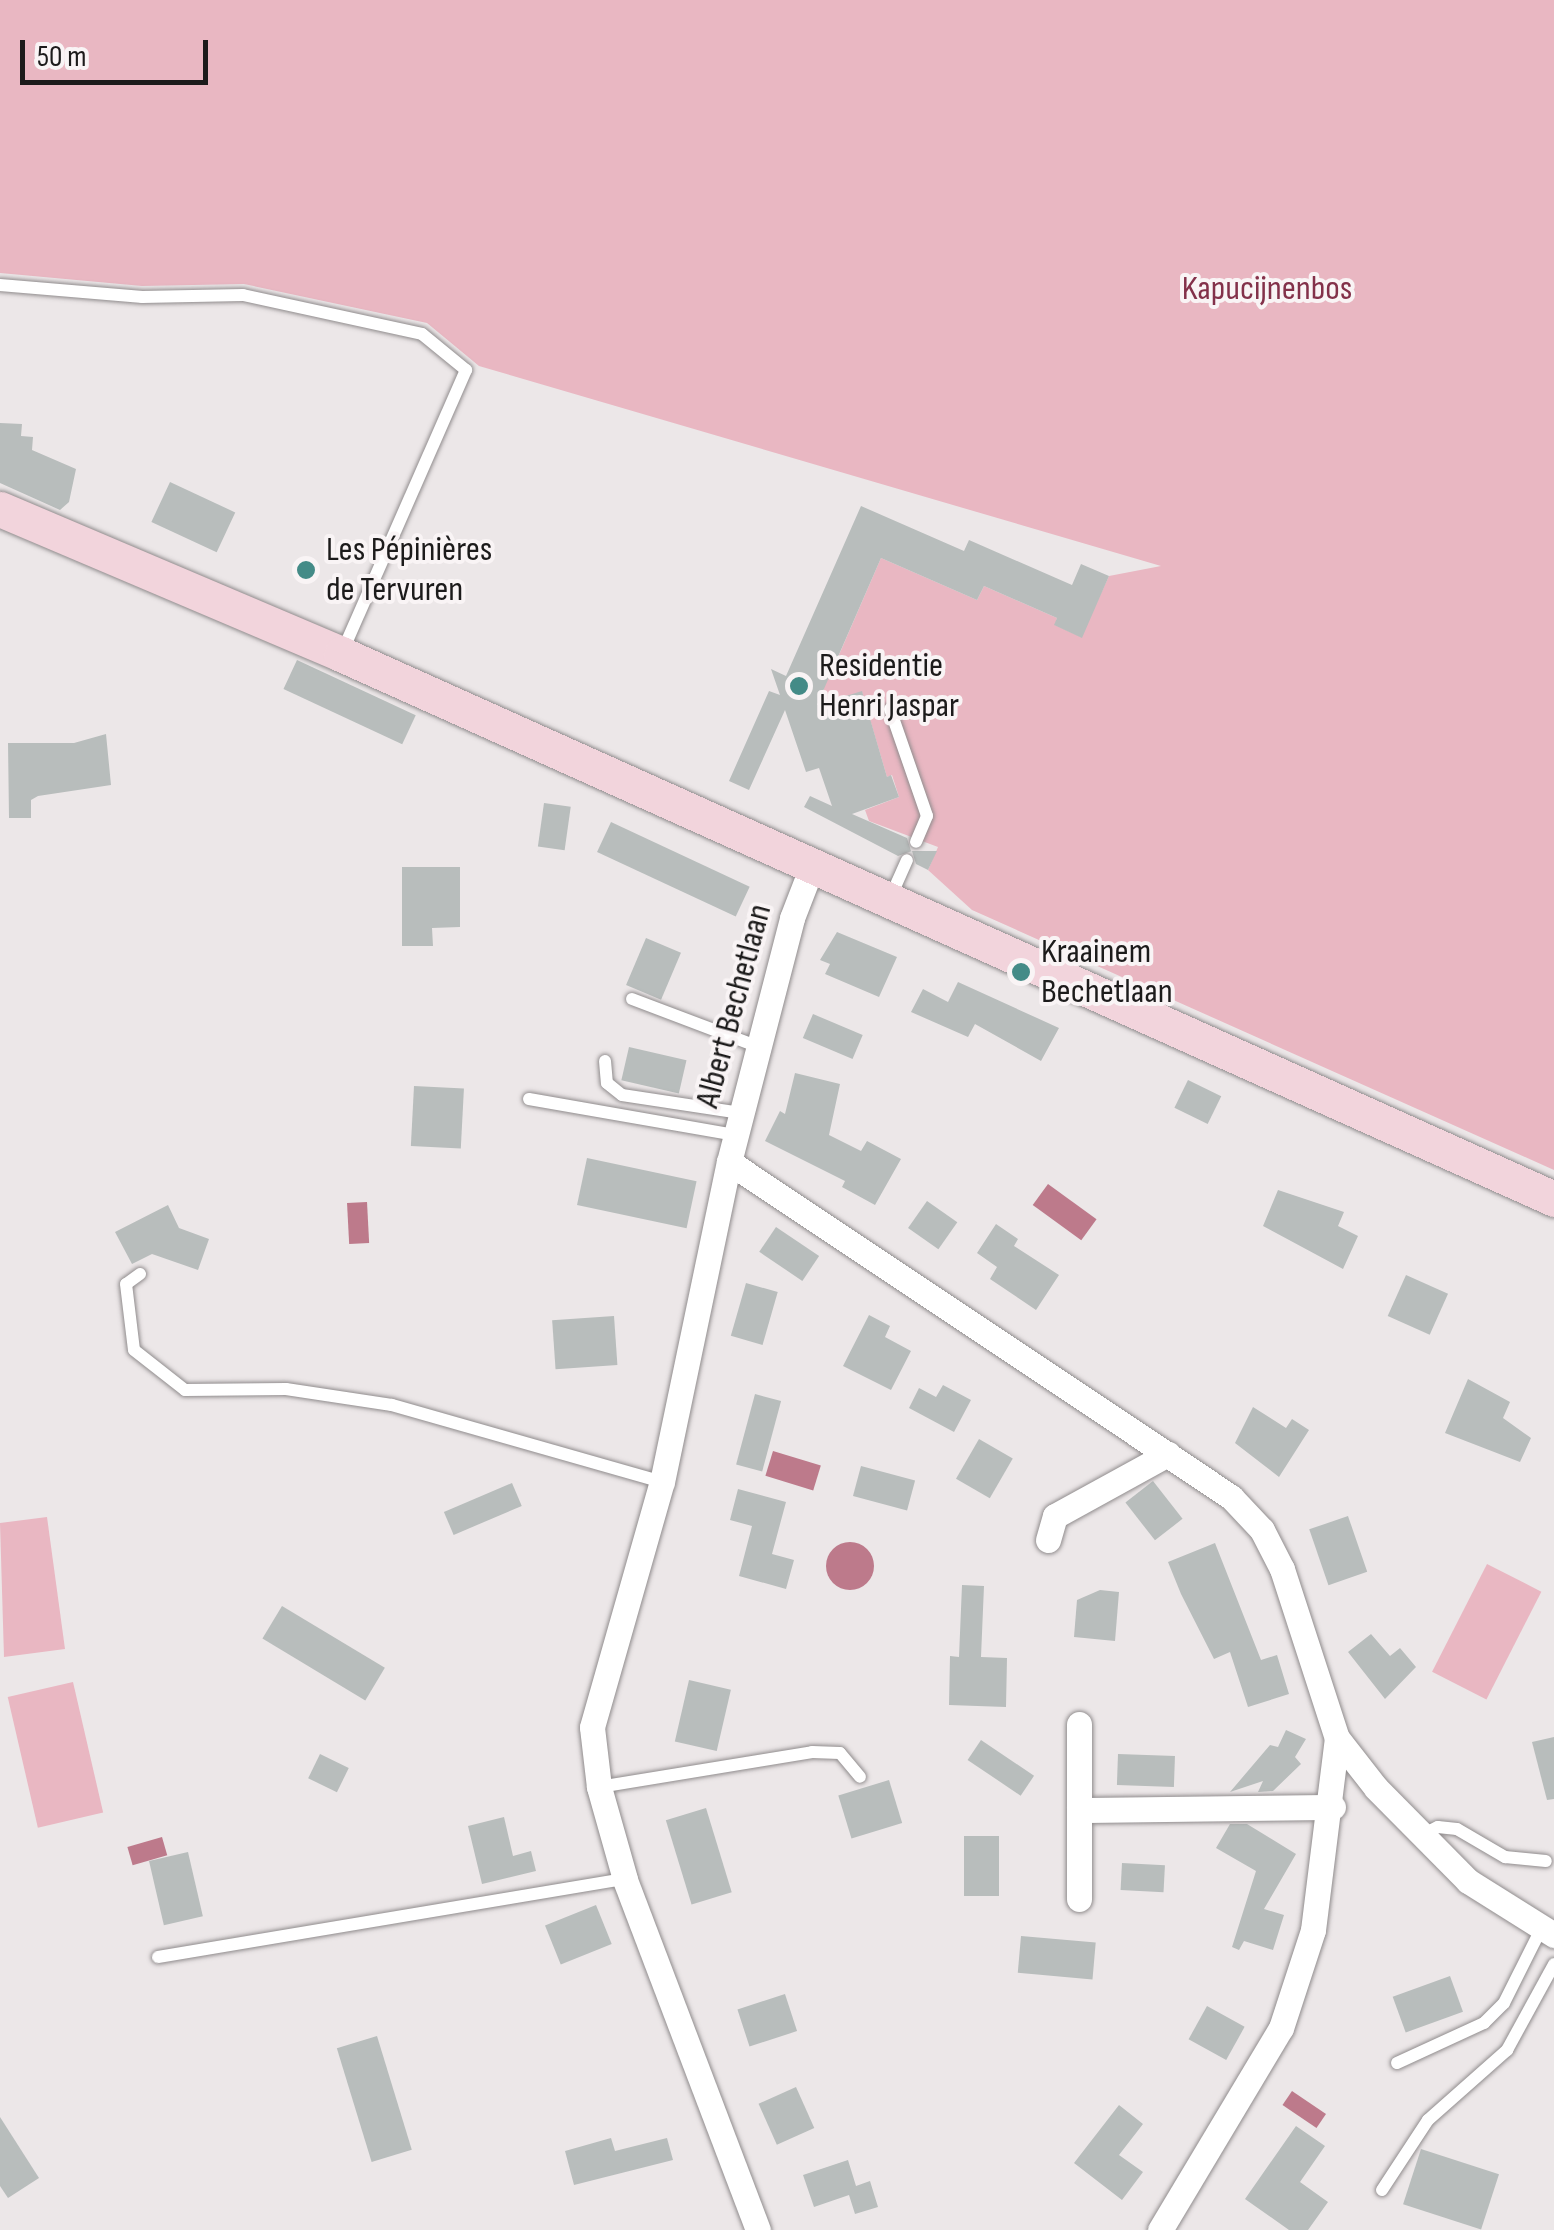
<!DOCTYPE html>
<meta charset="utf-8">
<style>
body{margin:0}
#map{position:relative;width:1554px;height:2230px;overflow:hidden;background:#ece7e8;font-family:"Sofia Sans Condensed",sans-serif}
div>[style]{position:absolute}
.green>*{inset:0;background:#e9b7c2;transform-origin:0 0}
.water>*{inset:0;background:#bd7a8b;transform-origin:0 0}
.round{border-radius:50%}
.building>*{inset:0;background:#b8bdbc;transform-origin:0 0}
.roads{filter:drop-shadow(0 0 2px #908c8d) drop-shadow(0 0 2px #908c8d)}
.lane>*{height:12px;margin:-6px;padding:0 6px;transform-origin:6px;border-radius:6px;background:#fff}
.street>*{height:25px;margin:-12.5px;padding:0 12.5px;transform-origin:12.5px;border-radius:12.5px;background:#fff}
.secondary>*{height:35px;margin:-17.5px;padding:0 17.5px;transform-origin:17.5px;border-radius:17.5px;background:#f2d4dc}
.dots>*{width:28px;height:28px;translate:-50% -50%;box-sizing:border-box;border:5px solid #f9f4f5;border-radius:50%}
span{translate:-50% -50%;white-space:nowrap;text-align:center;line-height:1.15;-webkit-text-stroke:8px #f9f4f5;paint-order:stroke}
.park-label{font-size:35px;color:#83314a}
.poi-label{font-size:35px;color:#1c1b1b}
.left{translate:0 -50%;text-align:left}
.street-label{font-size:35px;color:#1c1b1b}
.scale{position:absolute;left:20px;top:40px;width:188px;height:45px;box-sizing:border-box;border:5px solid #1c1b1b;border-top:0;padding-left:12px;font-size:30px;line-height:35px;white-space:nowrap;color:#1c1b1b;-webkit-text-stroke:8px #f9f4f5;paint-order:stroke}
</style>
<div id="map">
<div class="green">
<div style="clip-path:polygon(0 0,1554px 0,1554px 1170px,972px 910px,928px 870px,938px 847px,869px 821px,865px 810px,899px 797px,892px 775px,887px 777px,862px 692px,828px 701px,821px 681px,832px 671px,881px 558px,977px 600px,984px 586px,1057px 618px,1055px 625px,1081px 637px,1109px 576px,1161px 566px,479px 366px,427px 323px,244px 284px,142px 286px,0 273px)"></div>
<div style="clip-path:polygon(47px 1517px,65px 1649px,4px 1657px,0 1523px)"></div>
<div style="left:1487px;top:1564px;width:61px;height:121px;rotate:27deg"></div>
<div style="left:73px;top:1682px;width:134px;height:67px;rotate:77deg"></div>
</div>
<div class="water">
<div style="left:1048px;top:1184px;width:60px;height:26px;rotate:36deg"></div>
<div style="left:367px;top:1202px;width:41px;height:20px;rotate:87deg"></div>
<div style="left:773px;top:1451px;width:50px;height:26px;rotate:17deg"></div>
<div class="round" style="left:826px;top:1542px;width:48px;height:48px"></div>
<div style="left:162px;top:1837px;width:19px;height:36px;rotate:74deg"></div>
<div style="left:1292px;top:2091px;width:41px;height:17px;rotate:34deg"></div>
</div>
<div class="building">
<div style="clip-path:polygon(0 423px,22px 424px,21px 436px,33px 437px,32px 450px,76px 469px,69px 502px,60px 510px,0 483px)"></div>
<div style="left:170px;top:482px;width:72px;height:44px;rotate:25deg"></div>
<div style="clip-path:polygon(861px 506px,964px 551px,969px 540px,1072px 585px,1081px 564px,1109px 576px,1082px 638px,1054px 625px,1057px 618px,984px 586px,977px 600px,881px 558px,817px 705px,862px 691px,887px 777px,891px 775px,899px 797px,852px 814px,907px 838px,911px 851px,937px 851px,928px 870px,916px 864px,912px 851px,898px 856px,804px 807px,810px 796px,832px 806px,819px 768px,806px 772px,785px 710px,749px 790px,729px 781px,769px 691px,780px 695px,771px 669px,786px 676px)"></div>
<div style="left:297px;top:660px;width:131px;height:32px;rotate:25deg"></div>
<div style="clip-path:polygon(106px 734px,111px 785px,38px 796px,31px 800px,31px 818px,9px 818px,8px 743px,74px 743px)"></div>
<div style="left:544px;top:803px;width:27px;height:44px;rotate:8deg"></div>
<div style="left:611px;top:822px;width:153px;height:33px;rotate:25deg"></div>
<div style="clip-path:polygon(402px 867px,460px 867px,460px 927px,432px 928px,433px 946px,402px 946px)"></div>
<div style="clip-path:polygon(837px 932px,897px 957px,879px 997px,825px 974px,830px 964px,820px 960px)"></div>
<div style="left:646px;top:938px;width:38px;height:51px;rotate:23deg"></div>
<div style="clip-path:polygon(958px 982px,1059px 1028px,1041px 1061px,975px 1024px,968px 1037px,911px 1012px,923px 989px,948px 1002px)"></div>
<div style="left:813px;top:1014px;width:54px;height:26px;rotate:23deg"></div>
<div style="left:629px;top:1047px;width:59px;height:34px;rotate:13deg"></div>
<div style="clip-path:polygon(795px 1073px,840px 1084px,829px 1135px,861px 1151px,867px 1141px,901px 1159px,875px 1205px,842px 1187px,845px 1181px,765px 1141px,780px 1111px,785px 1114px)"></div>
<div style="left:1188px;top:1080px;width:37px;height:31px;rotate:26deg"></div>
<div style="left:414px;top:1086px;width:50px;height:60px;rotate:3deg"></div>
<div style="left:587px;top:1158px;width:112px;height:48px;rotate:12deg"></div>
<div style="clip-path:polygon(1278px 1190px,1344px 1212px,1338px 1226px,1358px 1236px,1343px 1269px,1263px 1226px)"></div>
<div style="left:927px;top:1201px;width:37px;height:33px;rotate:35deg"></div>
<div style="clip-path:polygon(168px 1205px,179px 1228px,209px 1239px,198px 1270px,152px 1254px,132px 1264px,115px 1232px)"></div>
<div style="clip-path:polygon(996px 1224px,1018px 1239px,1014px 1246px,1059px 1275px,1036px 1310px,990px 1279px,997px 1267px,977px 1253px)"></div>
<div style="left:776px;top:1227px;width:52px;height:30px;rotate:34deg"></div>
<div style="left:1406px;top:1275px;width:46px;height:45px;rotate:24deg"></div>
<div style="left:746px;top:1283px;width:33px;height:55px;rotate:16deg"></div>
<div style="clip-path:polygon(869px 1315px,890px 1326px,885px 1337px,911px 1351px,891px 1390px,843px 1366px)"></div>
<div style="left:614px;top:1316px;width:49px;height:62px;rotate:86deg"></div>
<div style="clip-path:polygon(1468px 1379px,1510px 1402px,1503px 1418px,1531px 1438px,1520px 1462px,1445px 1433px)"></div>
<div style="clip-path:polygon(943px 1385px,971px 1400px,954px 1432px,909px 1408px,919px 1388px,936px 1397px)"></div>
<div style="left:755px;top:1394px;width:27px;height:73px;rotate:15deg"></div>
<div style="clip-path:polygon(1253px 1407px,1286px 1428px,1292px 1419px,1309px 1430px,1279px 1477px,1235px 1443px)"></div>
<div style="left:979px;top:1439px;width:39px;height:46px;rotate:30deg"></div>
<div style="left:861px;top:1466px;width:56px;height:31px;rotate:15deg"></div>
<div style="left:1153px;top:1481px;width:48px;height:35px;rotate:52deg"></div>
<div style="left:512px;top:1483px;width:25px;height:74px;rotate:67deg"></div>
<div style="clip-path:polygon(738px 1489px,786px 1502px,772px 1554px,794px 1560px,786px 1589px,739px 1576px,752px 1526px,730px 1520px)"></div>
<div style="left:1348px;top:1516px;width:59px;height:41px;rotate:71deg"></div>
<div style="clip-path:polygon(1215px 1543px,1261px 1660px,1277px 1655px,1289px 1694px,1248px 1707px,1230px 1652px,1214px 1659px,1181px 1594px,1168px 1562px)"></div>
<div style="clip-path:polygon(962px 1585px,984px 1586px,981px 1657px,1007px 1658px,1006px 1707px,949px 1705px,950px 1656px,959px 1657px)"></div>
<div style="clip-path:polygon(1100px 1590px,1119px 1592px,1115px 1641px,1074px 1637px,1077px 1600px)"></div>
<div style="left:282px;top:1606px;width:120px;height:38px;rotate:31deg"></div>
<div style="clip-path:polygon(1371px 1634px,1390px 1656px,1400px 1648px,1416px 1667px,1385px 1699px,1348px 1652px)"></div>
<div style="left:689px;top:1680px;width:43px;height:63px;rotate:13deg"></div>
<div style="clip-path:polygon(1286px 1730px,1306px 1739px,1295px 1757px,1301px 1764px,1273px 1791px,1258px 1792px,1263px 1781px,1230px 1792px,1270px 1745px,1278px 1747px)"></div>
<div style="clip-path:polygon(1554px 1737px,1554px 1799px,1547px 1800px,1532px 1742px)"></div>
<div style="left:981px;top:1740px;width:64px;height:24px;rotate:34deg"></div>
<div style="left:320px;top:1754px;width:32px;height:27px;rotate:26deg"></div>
<div style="left:1118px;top:1754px;width:57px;height:31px;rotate:2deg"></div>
<div style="left:889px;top:1780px;width:45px;height:53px;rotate:73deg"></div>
<div style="left:706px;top:1808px;width:88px;height:42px;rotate:73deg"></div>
<div style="clip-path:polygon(504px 1817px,513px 1856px,531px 1851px,536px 1871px,482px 1884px,468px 1826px)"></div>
<div style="clip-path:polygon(1230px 1824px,1247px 1824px,1296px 1854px,1264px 1909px,1284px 1915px,1273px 1950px,1244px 1941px,1239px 1950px,1232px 1947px,1256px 1871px,1216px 1848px)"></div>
<div style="left:964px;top:1836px;width:35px;height:60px"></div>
<div style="left:188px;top:1852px;width:66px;height:40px;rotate:77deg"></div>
<div style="left:1122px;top:1863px;width:43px;height:27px;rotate:3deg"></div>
<div style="left:596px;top:1905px;width:42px;height:55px;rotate:68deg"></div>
<div style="left:1021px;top:1936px;width:75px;height:37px;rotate:5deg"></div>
<div style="left:1450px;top:1976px;width:38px;height:61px;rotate:70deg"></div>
<div style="left:785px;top:1994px;width:39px;height:50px;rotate:72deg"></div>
<div style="left:1207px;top:2006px;width:43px;height:38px;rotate:29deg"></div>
<div style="left:377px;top:2036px;width:119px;height:42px;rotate:73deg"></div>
<div style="left:796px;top:2087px;width:45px;height:41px;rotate:66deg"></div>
<div style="clip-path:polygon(1119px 2105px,1143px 2124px,1119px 2155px,1143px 2172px,1122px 2200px,1074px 2163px)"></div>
<div style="clip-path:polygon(0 2117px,39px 2178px,8px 2198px,0 2186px)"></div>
<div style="clip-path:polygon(1296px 2126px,1325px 2146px,1300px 2182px,1328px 2202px,1308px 2230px,1289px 2230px,1245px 2199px)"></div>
<div style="clip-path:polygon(611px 2138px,615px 2151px,667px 2138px,673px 2160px,574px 2185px,565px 2151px)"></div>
<div style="left:1421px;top:2149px;width:82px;height:58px;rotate:18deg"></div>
<div style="clip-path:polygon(848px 2160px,856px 2186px,870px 2181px,878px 2207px,855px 2214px,849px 2195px,814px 2207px,803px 2175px)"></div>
</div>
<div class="roads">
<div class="lane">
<div style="left:0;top:285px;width:143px;rotate:4.8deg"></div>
<div style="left:142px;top:297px;width:101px;rotate:-1.1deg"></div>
<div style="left:243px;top:295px;width:183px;rotate:12.3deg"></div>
<div style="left:422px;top:334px;width:57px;rotate:39.3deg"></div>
<div style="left:466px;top:370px;width:308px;rotate:113.7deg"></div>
<div style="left:890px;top:709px;width:113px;rotate:70.9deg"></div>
<div style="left:927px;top:816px;width:28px;rotate:113deg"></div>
<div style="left:891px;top:896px;width:39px;rotate:-66deg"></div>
<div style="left:632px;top:999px;width:136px;rotate:20.7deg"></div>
<div style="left:605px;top:1061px;width:22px;rotate:85deg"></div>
<div style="left:607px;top:1083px;width:19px;rotate:39deg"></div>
<div style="left:622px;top:1095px;width:120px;rotate:8.6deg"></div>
<div style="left:529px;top:1099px;width:210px;rotate:9.9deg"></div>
<div style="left:140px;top:1274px;width:17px;rotate:144deg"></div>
<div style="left:126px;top:1284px;width:66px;rotate:83.1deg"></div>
<div style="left:134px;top:1350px;width:65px;rotate:38.1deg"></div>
<div style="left:185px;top:1390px;width:101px;rotate:-0.6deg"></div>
<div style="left:286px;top:1389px;width:107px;rotate:8.6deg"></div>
<div style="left:392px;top:1405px;width:281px;rotate:15.9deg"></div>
<div style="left:599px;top:1787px;width:216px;rotate:-9.3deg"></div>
<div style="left:812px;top:1752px;width:28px;rotate:2deg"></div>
<div style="left:840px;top:1753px;width:31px;rotate:50deg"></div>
<div style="left:1420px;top:1836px;width:20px;rotate:-27deg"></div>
<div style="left:1438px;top:1827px;width:19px;rotate:6deg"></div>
<div style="left:1457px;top:1829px;width:56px;rotate:30.3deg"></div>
<div style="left:1505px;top:1857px;width:41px;rotate:5.6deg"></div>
<div style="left:158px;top:1957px;width:473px;rotate:-9.5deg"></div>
<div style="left:1397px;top:2063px;width:96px;rotate:-24.7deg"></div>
<div style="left:1484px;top:2023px;width:28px;rotate:-45deg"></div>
<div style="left:1504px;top:2003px;width:85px;rotate:-63.4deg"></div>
<div style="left:1382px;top:2190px;width:84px;rotate:-56.7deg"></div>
<div style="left:1428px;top:2120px;width:106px;rotate:-41.5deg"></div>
<div style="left:1507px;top:2050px;width:98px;rotate:-61.3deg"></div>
</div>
<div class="street">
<div style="left:729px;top:1162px;width:604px;rotate:33.72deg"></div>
<div style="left:1231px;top:1497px;width:45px;rotate:46.8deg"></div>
<div style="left:1262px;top:1530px;width:44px;rotate:62.9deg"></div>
<div style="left:1282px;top:1569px;width:178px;rotate:72deg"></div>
<div style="left:1337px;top:1738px;width:63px;rotate:52deg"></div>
<div style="left:1376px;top:1788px;width:131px;rotate:45.3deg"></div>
<div style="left:1468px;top:1881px;width:102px;rotate:32.1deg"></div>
<div style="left:1048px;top:1540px;width:25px;rotate:-74deg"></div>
<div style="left:1055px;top:1516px;width:129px;rotate:-28.8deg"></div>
<div style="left:1079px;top:1724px;width:175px;rotate:90deg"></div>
<div style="left:1079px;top:1810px;width:254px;rotate:-0.7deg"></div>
<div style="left:758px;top:2230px;width:375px;rotate:-110.8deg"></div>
<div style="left:625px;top:1879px;width:96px;rotate:-105.8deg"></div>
<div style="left:599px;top:1787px;width:60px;rotate:-96.7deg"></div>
<div style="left:592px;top:1727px;width:255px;rotate:-74.1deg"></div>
<div style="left:662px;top:1482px;width:327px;rotate:-78.2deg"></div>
<div style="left:729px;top:1162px;width:252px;rotate:-75.5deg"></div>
<div style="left:792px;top:918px;width:53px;rotate:-68.8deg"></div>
<div style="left:1160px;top:2230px;width:235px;rotate:-59.1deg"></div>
<div style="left:1281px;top:2028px;width:103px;rotate:-71.9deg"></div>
<div style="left:1313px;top:1930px;width:193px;rotate:-82.9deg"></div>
</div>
<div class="secondary">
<div style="left:0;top:509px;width:371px;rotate:23deg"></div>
<div style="left:341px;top:654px;width:1330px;rotate:24.19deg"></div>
</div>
</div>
<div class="dots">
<div style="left:306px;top:570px;background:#448b87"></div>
<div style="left:799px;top:686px;background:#448b87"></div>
<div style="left:1021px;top:972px;background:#448b87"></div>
</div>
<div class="park-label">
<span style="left:1267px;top:289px">Kapucijnenbos</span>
</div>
<div class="poi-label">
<span class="left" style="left:326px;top:570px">Les Pépinières<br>de Tervuren</span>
<span class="left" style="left:819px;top:686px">Residentie<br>Henri Jaspar</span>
<span class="left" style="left:1041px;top:972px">Kraainem<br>Bechetlaan</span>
</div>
<div class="street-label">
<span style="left:734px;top:1006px;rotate:-75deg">Albert Bechetlaan</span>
</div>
<div class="scale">50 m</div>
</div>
